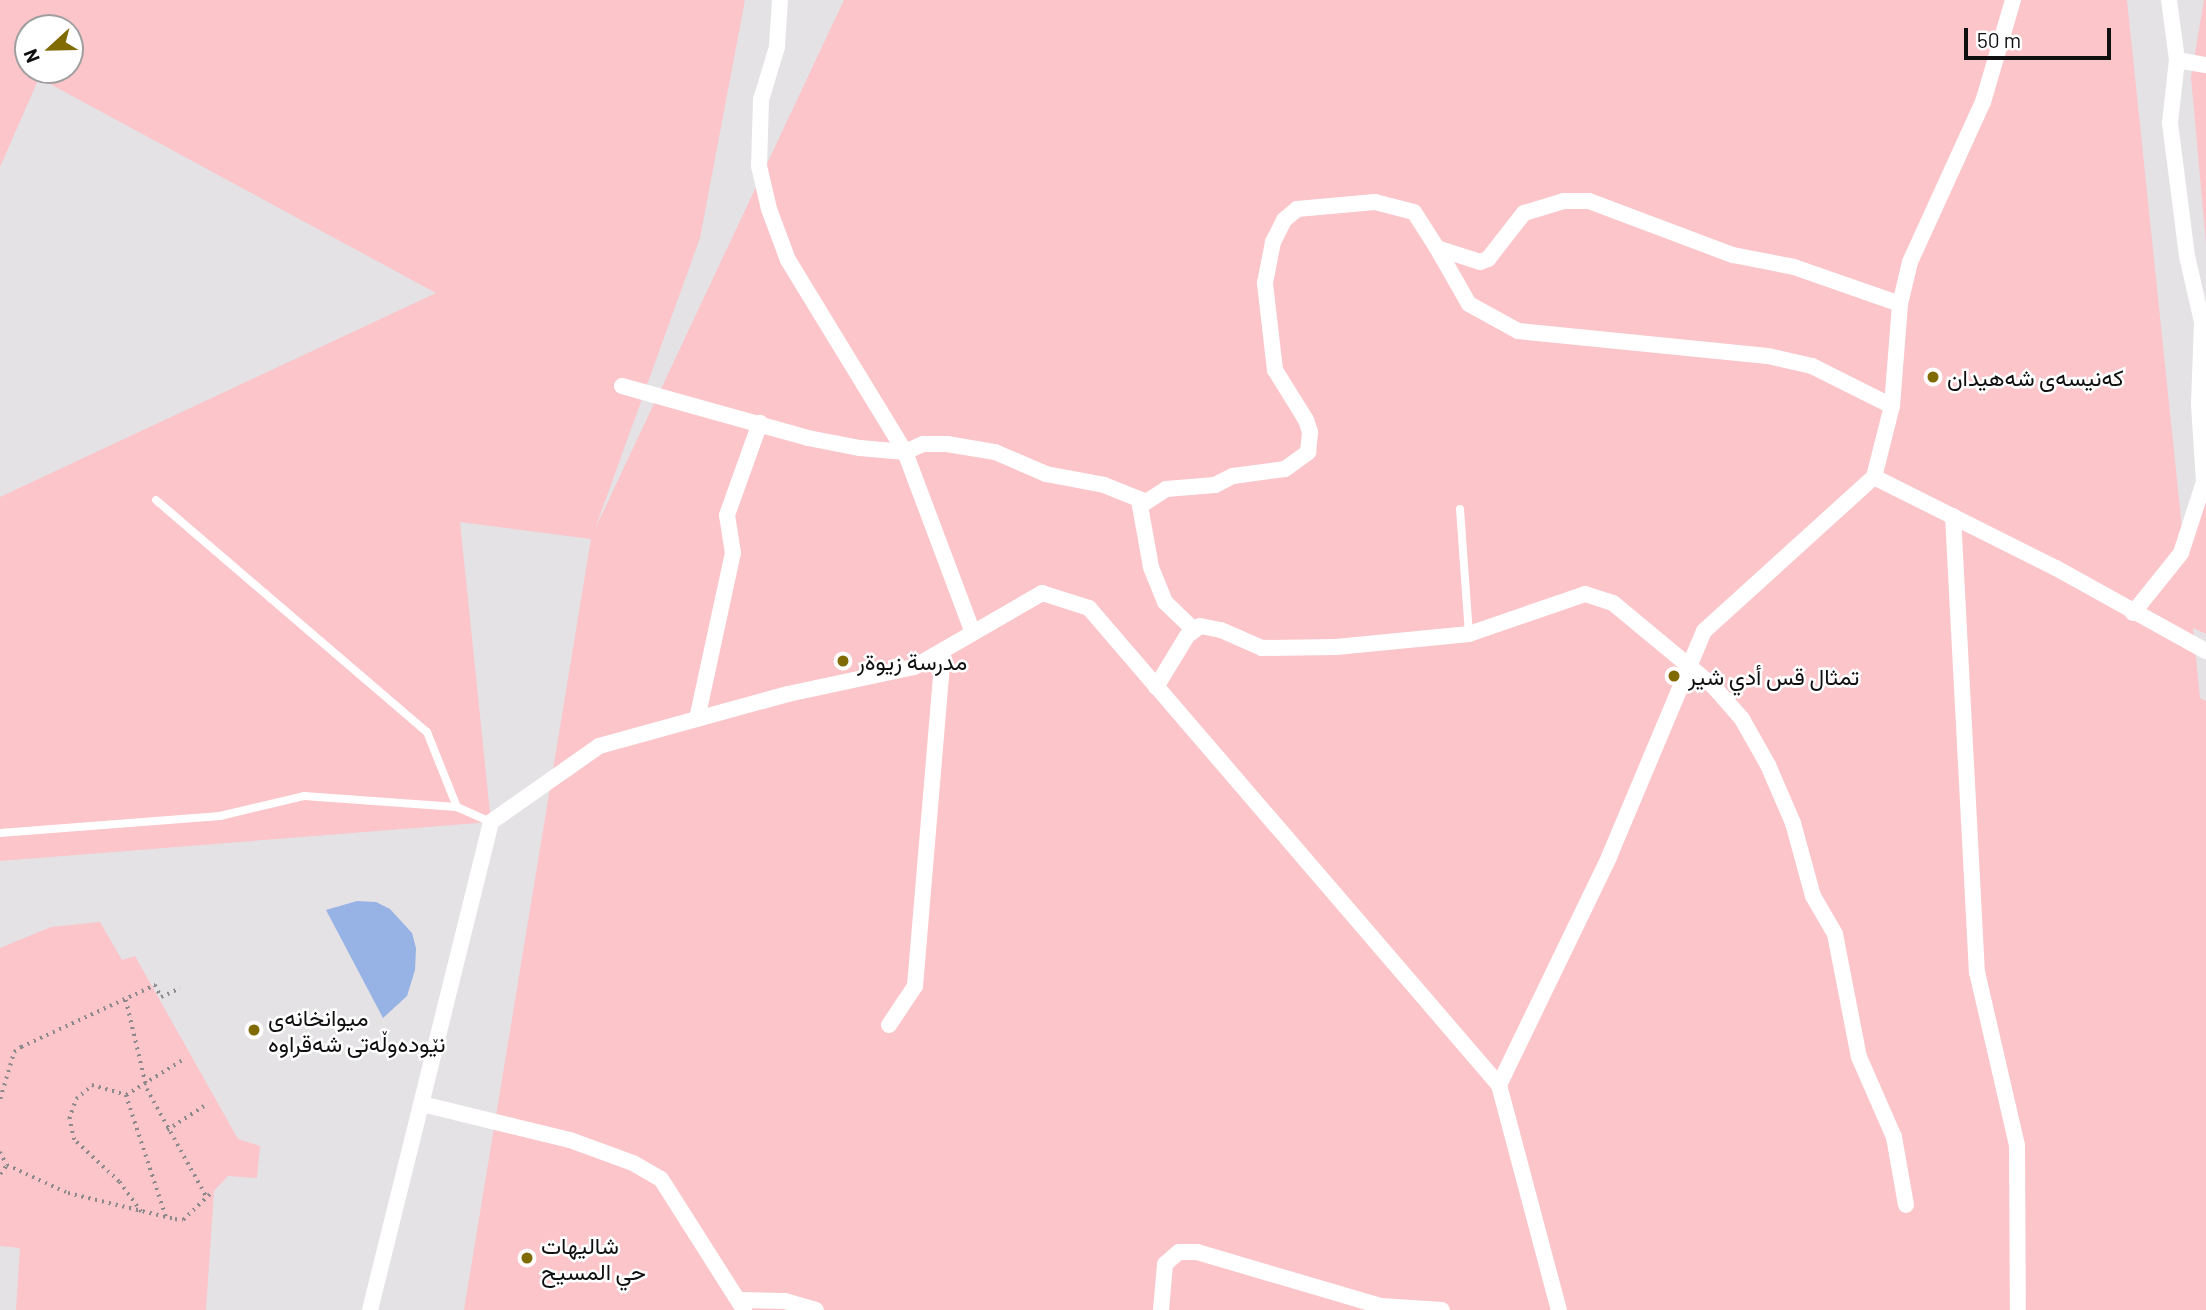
<!DOCTYPE html>
<meta charset="utf-8">
<style>
body{margin:0}
#map{position:relative;width:2206px;height:1310px;overflow:hidden;background:#e4e2e5;font-family:Barlow,Vazirmatn,sans-serif}
div>[style]{position:absolute}
.green>*{inset:0;background:#fbc5ca}
.water>*{inset:0;background:#97b2e4}
.path>*{height:3.5px;margin-top:-1.75px;transform-origin:0;background:repeating-linear-gradient(90deg,#8b898b 0 2px,transparent 0 7px)}
.service>*{height:8px;margin:-4px;padding:0 4px;transform-origin:4px;border-radius:4px;background:#fff}
.minor>*{height:16px;margin:-8px;padding:0 8px;transform-origin:8px;border-radius:8px;background:#fff}
.dots>*{width:19px;height:19px;translate:-50% -50%;box-sizing:border-box;border:4px solid #fff;border-radius:50%}
span{translate:-50% -50%;white-space:nowrap;text-align:center;line-height:1.15;-webkit-text-stroke:5px #fff;paint-order:stroke}
.poi-label{font-size:23px;color:#111011}
.left{translate:0 -50%;text-align:left}
.north{position:absolute;left:14px;top:14px;width:70px;height:70px;box-sizing:border-box;background:#fff;border:2px solid #a09fa0;border-radius:50%;rotate:248deg;font-size:19px;font-weight:700;line-height:28px;text-align:center;color:#111011}
.north::after{content:'';display:block;margin:auto;width:24px;height:32px;background:#806a02;clip-path:polygon(50% 0,100% 100%,50% 72%,0 100%)}
.scale{position:absolute;left:1964px;top:28px;width:147px;height:32px;box-sizing:border-box;border:4px solid #111011;border-top:0;padding-left:9px;font-size:21px;line-height:24px;white-space:nowrap;color:#111011;-webkit-text-stroke:5px #fff;paint-order:stroke}
</style>
<div id="map">
<div class="green">
<div style="clip-path:polygon(evenodd,0 0,745px 0,700px 238px,595px 529px,844px 0,2127px 0,2184px 547px,2206px 486px,2206px 634px,2193px 628px,2200px 698px,2206px 701px,2206px 1310px,464px 1310px,591px 539px,460px 522px,491px 822px,0 861px,0 497px,436px 293px,39px 78px,0 167px,0 0,28px 28px,70px 28px,70px 70px,28px 70px,28px 28px)"></div>
<div style="clip-path:polygon(2204px 0,2206px 0,2206px 244px,2191px 77px)"></div>
<div style="clip-path:polygon(100px 922px,122px 960px,135px 956px,238px 1139px,260px 1146px,257px 1178px,228px 1176px,214px 1191px,206px 1310px,16px 1310px,20px 1248px,0 1246px,0 948px,51px 927px)"></div>
</div>
<div class="water">
<div style="clip-path:polygon(357px 901px,376px 902px,390px 909px,412px 933px,416px 948px,415px 970px,407px 996px,383px 1018px,326px 910px)"></div>
</div>
<div class="path">
<div style="left:126px;top:1000px;width:91px;rotate:76.7deg"></div>
<div style="left:147px;top:1089px;width:122px;rotate:61.1deg"></div>
<div style="left:126px;top:1095px;width:68px;rotate:-31.8deg"></div>
<div style="left:0;top:1099px;width:49px;rotate:-73.4deg"></div>
<div style="left:14px;top:1052px;width:9px;rotate:-36deg"></div>
<div style="left:21px;top:1047px;width:148px;rotate:-24.8deg"></div>
<div style="left:155px;top:985px;width:13px;rotate:63deg"></div>
<div style="left:161px;top:997px;width:21px;rotate:-25deg"></div>
<div style="left:167px;top:1130px;width:44px;rotate:-33deg"></div>
<div style="left:0;top:1152px;width:15px;rotate:62deg"></div>
<div style="left:7px;top:1165px;width:67px;rotate:24.7deg"></div>
<div style="left:68px;top:1193px;width:110px;rotate:13.7deg"></div>
<div style="left:175px;top:1219px;width:8px;rotate:7deg"></div>
<div style="left:183px;top:1220px;width:37px;rotate:-44deg"></div>
<div style="left:0;top:1174px;width:11px;rotate:-52deg"></div>
<div style="left:141px;top:1212px;width:37px;rotate:-126deg"></div>
<div style="left:119px;top:1182px;width:62px;rotate:-137deg"></div>
<div style="left:74px;top:1140px;width:22px;rotate:-103deg"></div>
<div style="left:69px;top:1119px;width:21px;rotate:-71deg"></div>
<div style="left:76px;top:1099px;width:21px;rotate:-41deg"></div>
<div style="left:92px;top:1085px;width:35px;rotate:16deg"></div>
<div style="left:126px;top:1095px;width:128px;rotate:71.8deg"></div>
</div>
<div class="service">
<div style="left:156px;top:500px;width:357px;rotate:40.6deg"></div>
<div style="left:427px;top:732px;width:81px;rotate:68.2deg"></div>
<div style="left:1460px;top:509px;width:125px;rotate:85.9deg"></div>
<div style="left:0;top:833px;width:221px;rotate:-4.4deg"></div>
<div style="left:220px;top:816px;width:86px;rotate:-13.4deg"></div>
<div style="left:304px;top:796px;width:153px;rotate:4.1deg"></div>
<div style="left:457px;top:807px;width:37px;rotate:24deg"></div>
</div>
<div class="minor">
<div style="left:780px;top:0;width:47px;rotate:93.7deg"></div>
<div style="left:777px;top:47px;width:55px;rotate:106.8deg"></div>
<div style="left:761px;top:100px;width:66px;rotate:91.7deg"></div>
<div style="left:759px;top:166px;width:44px;rotate:76.9deg"></div>
<div style="left:769px;top:209px;width:54px;rotate:69.6deg"></div>
<div style="left:788px;top:260px;width:225px;rotate:58.6deg"></div>
<div style="left:905px;top:452px;width:193px;rotate:69.4deg"></div>
<div style="left:2177px;top:60px;width:29px;rotate:10deg"></div>
<div style="left:1437px;top:248px;width:64px;rotate:60.3deg"></div>
<div style="left:1469px;top:304px;width:56px;rotate:28.9deg"></div>
<div style="left:1518px;top:331px;width:251px;rotate:5.7deg"></div>
<div style="left:1768px;top:356px;width:45px;rotate:12.8deg"></div>
<div style="left:1812px;top:366px;width:89px;rotate:26.6deg"></div>
<div style="left:622px;top:386px;width:193px;rotate:15.6deg"></div>
<div style="left:808px;top:438px;width:53px;rotate:10.9deg"></div>
<div style="left:860px;top:448px;width:45px;rotate:5.1deg"></div>
<div style="left:905px;top:452px;width:20px;rotate:-24deg"></div>
<div style="left:923px;top:444px;width:24px"></div>
<div style="left:947px;top:444px;width:49px;rotate:9.5deg"></div>
<div style="left:995px;top:452px;width:56px;rotate:23.3deg"></div>
<div style="left:1046px;top:474px;width:59px;rotate:10.7deg"></div>
<div style="left:1104px;top:485px;width:43px;rotate:21.8deg"></div>
<div style="left:1874px;top:477px;width:203px;rotate:26.6deg"></div>
<div style="left:2056px;top:568px;width:171px;rotate:29deg"></div>
<div style="left:1953px;top:516px;width:457px;rotate:87deg"></div>
<div style="left:1977px;top:972px;width:178px;rotate:77deg"></div>
<div style="left:2017px;top:1145px;width:165px;rotate:89.7deg"></div>
<div style="left:2133px;top:613px;width:77px;rotate:-51.3deg"></div>
<div style="left:2181px;top:553px;width:75px;rotate:-72.1deg"></div>
<div style="left:2204px;top:482px;width:78px;rotate:-93.7deg"></div>
<div style="left:2199px;top:404px;width:82px;rotate:-87.9deg"></div>
<div style="left:2202px;top:322px;width:68px;rotate:-102.8deg"></div>
<div style="left:2187px;top:256px;width:134px;rotate:-97.3deg"></div>
<div style="left:2170px;top:123px;width:63px;rotate:-83.7deg"></div>
<div style="left:2177px;top:60px;width:61px;rotate:-97.6deg"></div>
<div style="left:1193px;top:629px;width:39px;rotate:-136deg"></div>
<div style="left:1165px;top:602px;width:38px;rotate:-112deg"></div>
<div style="left:1151px;top:567px;width:62px;rotate:-100.2deg"></div>
<div style="left:1140px;top:506px;width:31px;rotate:-33deg"></div>
<div style="left:1166px;top:489px;width:49px;rotate:-4.7deg"></div>
<div style="left:1215px;top:485px;width:20px;rotate:-27deg"></div>
<div style="left:1233px;top:476px;width:52px;rotate:-7.7deg"></div>
<div style="left:1285px;top:469px;width:29px;rotate:-36deg"></div>
<div style="left:1308px;top:452px;width:20px;rotate:-84deg"></div>
<div style="left:1310px;top:432px;width:13px;rotate:-108deg"></div>
<div style="left:1306px;top:420px;width:59px;rotate:-121.8deg"></div>
<div style="left:1275px;top:370px;width:88px;rotate:-96.6deg"></div>
<div style="left:1265px;top:283px;width:42px;rotate:-79deg"></div>
<div style="left:1273px;top:242px;width:25px;rotate:-63deg"></div>
<div style="left:1284px;top:220px;width:17px;rotate:-40deg"></div>
<div style="left:1297px;top:209px;width:78px;rotate:-5.1deg"></div>
<div style="left:1375px;top:202px;width:40px;rotate:14.4deg"></div>
<div style="left:1414px;top:212px;width:43px;rotate:57.4deg"></div>
<div style="left:1437px;top:248px;width:45px;rotate:18deg"></div>
<div style="left:1480px;top:262px;width:9px;rotate:-21deg"></div>
<div style="left:1488px;top:259px;width:58px;rotate:-52deg"></div>
<div style="left:1524px;top:213px;width:42px;rotate:-16.7deg"></div>
<div style="left:1564px;top:201px;width:25px"></div>
<div style="left:1589px;top:201px;width:154px;rotate:20.6deg"></div>
<div style="left:1733px;top:255px;width:62px;rotate:11.1deg"></div>
<div style="left:1794px;top:267px;width:112px;rotate:19.2deg"></div>
<div style="left:1156px;top:687px;width:60px;rotate:-58.7deg"></div>
<div style="left:1187px;top:636px;width:16px;rotate:-38deg"></div>
<div style="left:1200px;top:626px;width:21px;rotate:11deg"></div>
<div style="left:1221px;top:630px;width:45px;rotate:23.7deg"></div>
<div style="left:1262px;top:648px;width:74px;rotate:-0.8deg"></div>
<div style="left:1336px;top:647px;width:134px;rotate:-5.6deg"></div>
<div style="left:1469px;top:634px;width:123px;rotate:-19deg"></div>
<div style="left:1585px;top:594px;width:29px;rotate:18deg"></div>
<div style="left:1613px;top:603px;width:131px;rotate:39.7deg"></div>
<div style="left:1714px;top:687px;width:43px;rotate:48.8deg"></div>
<div style="left:1742px;top:719px;width:53px;rotate:60.5deg"></div>
<div style="left:1768px;top:765px;width:63px;rotate:66.7deg"></div>
<div style="left:1793px;top:823px;width:76px;rotate:74.7deg"></div>
<div style="left:1813px;top:896px;width:44px;rotate:59.9deg"></div>
<div style="left:1835px;top:934px;width:125px;rotate:79deg"></div>
<div style="left:1859px;top:1057px;width:87px;rotate:66.4deg"></div>
<div style="left:1894px;top:1137px;width:69px;rotate:80deg"></div>
<div style="left:697px;top:719px;width:170px;rotate:-77.8deg"></div>
<div style="left:733px;top:553px;width:38px;rotate:-99deg"></div>
<div style="left:727px;top:515px;width:98px;rotate:-70.3deg"></div>
<div style="left:889px;top:1025px;width:47px;rotate:-56.3deg"></div>
<div style="left:915px;top:986px;width:336px;rotate:-85.2deg"></div>
<div style="left:1499px;top:1085px;width:253px;rotate:-64.2deg"></div>
<div style="left:1609px;top:857px;width:245px;rotate:-67.2deg"></div>
<div style="left:1704px;top:631px;width:229px;rotate:-42.2deg"></div>
<div style="left:1874px;top:477px;width:73px;rotate:-75.8deg"></div>
<div style="left:1892px;top:406px;width:102px;rotate:-85.5deg"></div>
<div style="left:1900px;top:304px;width:43px;rotate:-76.6deg"></div>
<div style="left:1910px;top:262px;width:176px;rotate:-65.5deg"></div>
<div style="left:1983px;top:102px;width:106px;rotate:-73.6deg"></div>
<div style="left:422px;top:1104px;width:152px;rotate:13.7deg"></div>
<div style="left:570px;top:1140px;width:67px;rotate:20.1deg"></div>
<div style="left:633px;top:1163px;width:32px;rotate:30deg"></div>
<div style="left:661px;top:1179px;width:155px;rotate:57.6deg"></div>
<div style="left:741px;top:1300px;width:44px;rotate:1.3deg"></div>
<div style="left:785px;top:1301px;width:32px;rotate:16deg"></div>
<div style="left:370px;top:1310px;width:503px;rotate:-76.07deg"></div>
<div style="left:491px;top:822px;width:132px;rotate:-35.1deg"></div>
<div style="left:599px;top:746px;width:196px;rotate:-15.4deg"></div>
<div style="left:788px;top:694px;width:129px;rotate:-12.1deg"></div>
<div style="left:914px;top:667px;width:148px;rotate:-30deg"></div>
<div style="left:1042px;top:593px;width:49px;rotate:17.7deg"></div>
<div style="left:1089px;top:608px;width:629px;rotate:49.32deg"></div>
<div style="left:1499px;top:1085px;width:233px;rotate:75.1deg"></div>
<div style="left:1161px;top:1310px;width:46px;rotate:-85deg"></div>
<div style="left:1165px;top:1264px;width:18px;rotate:-41deg"></div>
<div style="left:1179px;top:1252px;width:18px"></div>
<div style="left:1197px;top:1252px;width:192px;rotate:16.4deg"></div>
<div style="left:1381px;top:1306px;width:61px;rotate:3.8deg"></div>
</div>
<div class="dots">
<div style="left:1933px;top:377px;background:#806a02"></div>
<div style="left:843px;top:661px;background:#806a02"></div>
<div style="left:1674px;top:676px;background:#806a02"></div>
<div style="left:254px;top:1030px;background:#806a02"></div>
<div style="left:527px;top:1258px;background:#806a02"></div>
</div>
<div class="poi-label">
<span class="left" style="left:1947px;top:377px">کەنیسەی شەهیدان</span>
<span class="left" style="left:857px;top:661px">مدرسة زيوةر</span>
<span class="left" style="left:1688px;top:676px">تمثال قس أدي شير</span>
<span class="left" style="left:268px;top:1030px">میوانخانەی<br>نێودەوڵەتی شەقراوە</span>
<span class="left" style="left:541px;top:1258px">شاليهات<br>حي المسيح</span>
</div>
<div class="north">N</div>
<div class="scale">50 m</div>
</div>
